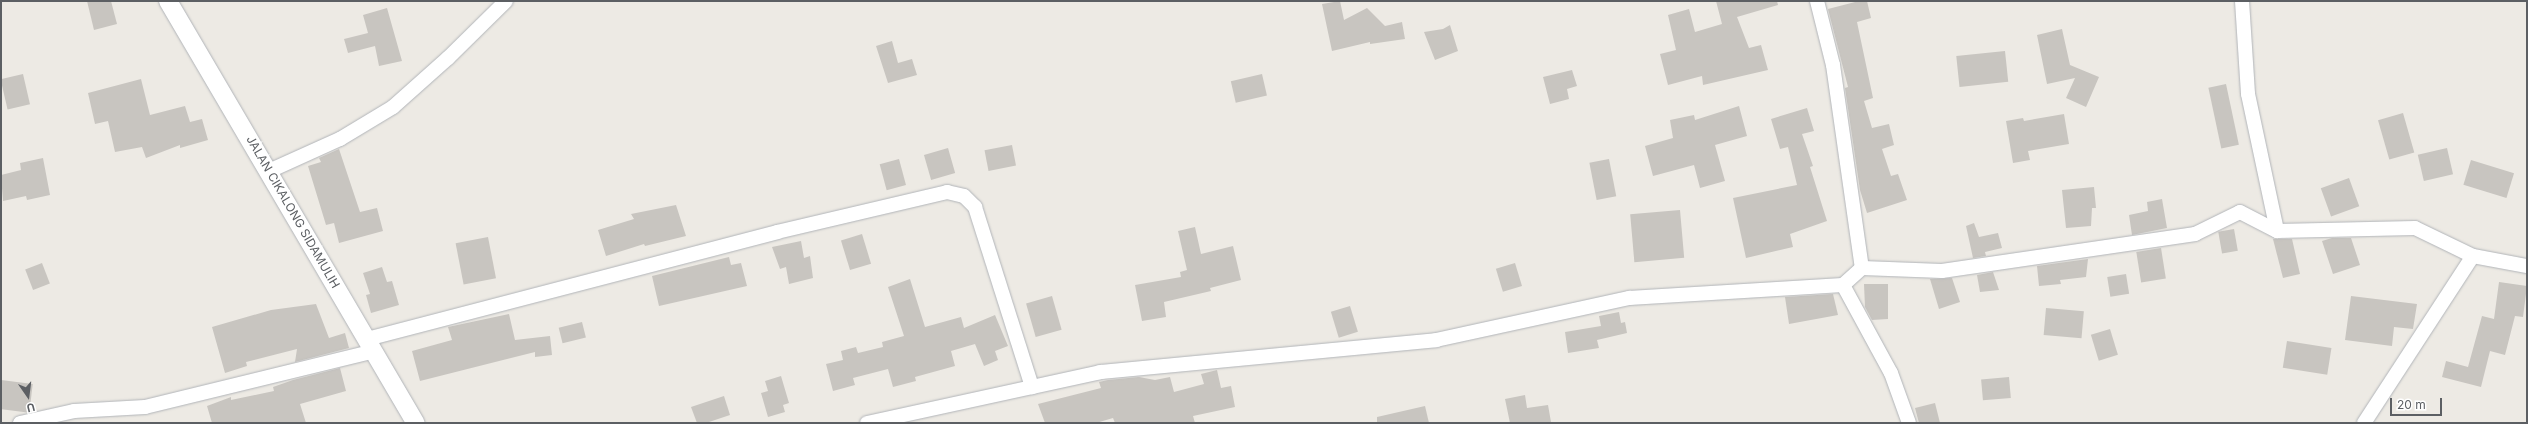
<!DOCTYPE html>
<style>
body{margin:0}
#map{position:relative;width:2528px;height:424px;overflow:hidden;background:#edeae4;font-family:Inter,sans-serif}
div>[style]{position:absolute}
.building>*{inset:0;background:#c8c5c0;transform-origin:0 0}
.roads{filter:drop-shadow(0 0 1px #b1b4b8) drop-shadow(0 0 1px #b1b4b8)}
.minor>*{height:14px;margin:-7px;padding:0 7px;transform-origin:7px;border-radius:7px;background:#fff}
.tertiary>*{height:18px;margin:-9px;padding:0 9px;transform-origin:9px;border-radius:9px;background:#fff}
span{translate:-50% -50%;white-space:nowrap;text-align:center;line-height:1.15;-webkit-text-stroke:3px #fff;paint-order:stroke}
.street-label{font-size:12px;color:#5c5f63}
.frame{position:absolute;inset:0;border:2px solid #5c5f63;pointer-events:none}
.north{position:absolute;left:8px;top:376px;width:40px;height:40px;-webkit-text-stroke:3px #fff;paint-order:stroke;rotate:166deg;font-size:11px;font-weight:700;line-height:16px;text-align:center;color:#5c5f63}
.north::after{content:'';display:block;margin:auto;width:14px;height:18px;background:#5c5f63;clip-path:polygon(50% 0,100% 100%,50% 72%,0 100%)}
.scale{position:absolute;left:2390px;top:398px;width:52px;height:18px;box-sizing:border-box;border:2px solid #5c5f63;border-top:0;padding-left:5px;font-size:12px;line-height:14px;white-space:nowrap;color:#5c5f63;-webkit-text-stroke:3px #fff;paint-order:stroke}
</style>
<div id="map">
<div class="building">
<div style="clip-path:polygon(87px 1px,111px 1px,117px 24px,94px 30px)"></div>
<div style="clip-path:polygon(1340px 1px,1344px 20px,1367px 8px,1385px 26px,1402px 22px,1405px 39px,1370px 44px,1370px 42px,1332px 51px,1322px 4px)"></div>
<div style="clip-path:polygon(1716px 1px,1777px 1px,1778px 5px,1737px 17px,1749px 48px,1761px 45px,1768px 70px,1703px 85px,1702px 76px,1668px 85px,1660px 54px,1676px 50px,1668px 15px,1689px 9px,1695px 32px,1722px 24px)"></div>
<div style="clip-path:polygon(1859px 1px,1867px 1px,1871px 18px,1857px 22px,1873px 98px,1864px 101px,1872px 128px,1889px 124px,1894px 145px,1882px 149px,1891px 176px,1898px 174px,1907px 200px,1867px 213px,1860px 190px,1845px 88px,1848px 87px,1828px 9px)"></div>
<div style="clip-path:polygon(387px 8px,402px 61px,379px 66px,375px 46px,348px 53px,344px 39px,368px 33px,363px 15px)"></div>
<div style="clip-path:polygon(1450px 25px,1458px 51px,1435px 60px,1424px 32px,1443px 29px)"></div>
<div style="clip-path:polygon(2062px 29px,2070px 65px,2099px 77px,2086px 107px,2066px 98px,2075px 78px,2047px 84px,2037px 35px)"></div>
<div style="clip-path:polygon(892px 41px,898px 63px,912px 59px,917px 75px,888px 83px,876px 46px)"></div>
<div style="left:2005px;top:51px;width:31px;height:49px;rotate:84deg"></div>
<div style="clip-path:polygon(1572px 70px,1577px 86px,1567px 89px,1569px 99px,1550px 104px,1543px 77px)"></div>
<div style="left:23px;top:74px;width:31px;height:23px;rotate:77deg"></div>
<div style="left:1262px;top:74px;width:22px;height:32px;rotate:77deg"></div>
<div style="clip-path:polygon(141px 79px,150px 115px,185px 106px,190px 122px,202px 119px,208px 140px,180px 148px,180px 145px,146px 158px,142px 147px,115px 152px,108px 121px,95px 124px,88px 93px)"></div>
<div style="left:2226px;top:84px;width:62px;height:18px;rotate:78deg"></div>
<div style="clip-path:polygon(1739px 106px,1747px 136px,1715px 145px,1725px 181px,1700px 188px,1694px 165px,1653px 176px,1645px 146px,1673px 138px,1670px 120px,1694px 115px,1695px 120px)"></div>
<div style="clip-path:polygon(1807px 108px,1814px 131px,1802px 134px,1813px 166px,1810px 167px,1827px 221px,1790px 234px,1793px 247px,1746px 258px,1733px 198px,1797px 185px,1788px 147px,1780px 149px,1771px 119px)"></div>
<div style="left:2403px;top:113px;width:41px;height:26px;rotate:74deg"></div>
<div style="clip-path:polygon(2064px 114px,2069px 144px,2028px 151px,2030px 160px,2013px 163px,2006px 121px,2023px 118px,2024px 121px)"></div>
<div style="left:1012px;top:145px;width:21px;height:28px;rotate:79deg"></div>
<div style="left:948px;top:148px;width:26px;height:25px;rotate:74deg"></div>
<div style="left:2447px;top:148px;width:27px;height:30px;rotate:77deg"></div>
<div style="clip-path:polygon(339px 149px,360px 212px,377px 208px,383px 231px,339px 243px,334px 223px,326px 225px,308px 166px,321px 162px,319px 158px)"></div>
<div style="clip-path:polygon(43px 158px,50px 195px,27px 200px,26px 196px,3px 201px,1px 175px,21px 170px,20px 163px)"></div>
<div style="left:899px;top:159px;width:27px;height:20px;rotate:75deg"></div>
<div style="left:1609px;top:159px;width:38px;height:20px;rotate:79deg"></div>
<div style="left:2471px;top:160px;width:45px;height:26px;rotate:17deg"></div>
<div style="left:2349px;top:178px;width:30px;height:30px;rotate:70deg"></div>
<div style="clip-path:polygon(2094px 187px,2096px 208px,2092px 208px,2091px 226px,2066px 228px,2062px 190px)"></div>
<div style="clip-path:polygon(2162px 199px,2167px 228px,2132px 235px,2129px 215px,2148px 211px,2147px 202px)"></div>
<div style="clip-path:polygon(676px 205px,686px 236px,645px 246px,644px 244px,606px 256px,598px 230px,634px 219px,631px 214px)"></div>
<div style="left:1680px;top:210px;width:48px;height:50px;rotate:85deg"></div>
<div style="clip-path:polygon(1974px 223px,1979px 237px,1998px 233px,2002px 248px,1985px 252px,1986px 256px,1973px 258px,1966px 226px)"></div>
<div style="clip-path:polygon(1195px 227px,1201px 254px,1233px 246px,1241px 280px,1210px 288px,1211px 291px,1164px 302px,1166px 317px,1142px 321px,1135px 285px,1181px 277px,1180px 272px,1187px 270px,1178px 231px)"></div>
<div style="left:2234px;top:229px;width:22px;height:16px;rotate:80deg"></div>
<div style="left:862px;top:234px;width:31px;height:22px;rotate:73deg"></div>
<div style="left:488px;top:237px;width:42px;height:33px;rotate:79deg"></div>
<div style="clip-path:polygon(2332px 238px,2351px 238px,2360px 265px,2333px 274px,2322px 241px)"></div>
<div style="clip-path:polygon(2273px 239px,2292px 239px,2300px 274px,2283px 278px)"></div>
<div style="clip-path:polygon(801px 241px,804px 258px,810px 256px,813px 278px,789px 284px,786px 267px,780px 269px,772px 247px)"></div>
<div style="left:2161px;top:248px;width:31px;height:25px;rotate:81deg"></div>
<div style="clip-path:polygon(729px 257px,731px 265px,741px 263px,747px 286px,659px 306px,652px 276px)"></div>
<div style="clip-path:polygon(2088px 259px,2086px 277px,2060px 280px,2061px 284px,2039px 286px,2037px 266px)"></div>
<div style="left:42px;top:263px;width:22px;height:18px;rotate:69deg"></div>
<div style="left:1515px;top:263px;width:24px;height:20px;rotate:73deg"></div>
<div style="clip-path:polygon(382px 267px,387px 282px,392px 281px,399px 305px,371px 313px,366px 295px,370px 294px,363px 273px)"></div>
<div style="clip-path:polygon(1993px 272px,1999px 290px,1980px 292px,1977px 275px)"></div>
<div style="left:2126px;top:274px;width:20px;height:19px;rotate:81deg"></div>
<div style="clip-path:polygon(1952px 278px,1960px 302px,1939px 309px,1930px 279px)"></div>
<div style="clip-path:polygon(910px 279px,925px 327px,961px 317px,964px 328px,995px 315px,1008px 346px,995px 351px,998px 360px,984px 366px,975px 344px,951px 351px,955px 366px,915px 377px,916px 381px,893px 387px,888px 369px,853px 378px,855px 385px,833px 391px,826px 364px,843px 360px,841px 351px,856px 347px,858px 353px,883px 347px,882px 342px,904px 336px,888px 287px)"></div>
<div style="clip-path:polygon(2499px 282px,2527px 286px,2523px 317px,2515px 316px,2505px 355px,2490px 351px,2481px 387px,2442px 377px,2446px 361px,2468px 367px,2482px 316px,2494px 319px)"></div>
<div style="clip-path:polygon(1864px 284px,1888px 284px,1888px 319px,1872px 320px,1865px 307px)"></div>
<div style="clip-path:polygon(1833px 294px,1838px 315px,1789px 324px,1785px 297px)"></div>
<div style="left:1052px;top:296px;width:35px;height:27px;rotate:74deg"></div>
<div style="clip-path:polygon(2351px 296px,2417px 304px,2413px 329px,2394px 327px,2392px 346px,2345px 340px)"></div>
<div style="clip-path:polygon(316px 304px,329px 338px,345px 333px,349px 348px,295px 362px,297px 349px,246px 362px,247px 366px,225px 373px,212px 327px,271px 310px)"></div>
<div style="left:1350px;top:306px;width:27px;height:20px;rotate:73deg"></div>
<div style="left:2046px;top:308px;width:38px;height:27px;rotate:5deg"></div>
<div style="clip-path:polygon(1619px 312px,1621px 323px,1625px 322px,1627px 333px,1597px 340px,1599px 348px,1568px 353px,1565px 332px,1601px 326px,1599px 316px)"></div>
<div style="clip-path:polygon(509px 314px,515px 340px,550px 336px,552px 355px,535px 357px,535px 352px,420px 381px,412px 351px,452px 340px,448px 327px)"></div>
<div style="left:582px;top:322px;width:16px;height:24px;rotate:76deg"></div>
<div style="left:2110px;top:329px;width:27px;height:20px;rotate:73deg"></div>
<div style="left:2287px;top:341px;width:45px;height:27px;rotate:9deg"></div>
<div style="clip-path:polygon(340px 368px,346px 391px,300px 404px,306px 423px,212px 423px,207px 406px,231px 397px,231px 400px,274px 391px,273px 387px,293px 380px)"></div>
<div style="clip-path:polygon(1217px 370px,1221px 388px,1231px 386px,1235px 407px,1193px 416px,1195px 423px,1115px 423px,1113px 418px,1096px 423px,1045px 423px,1038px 404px,1101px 388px,1099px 382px,1108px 380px,1139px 377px,1155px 380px,1170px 377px,1174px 392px,1204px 384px,1201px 374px)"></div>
<div style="clip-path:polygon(781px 376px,789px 403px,783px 405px,785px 412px,768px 417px,761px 393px,768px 391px,765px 381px)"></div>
<div style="left:2009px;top:377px;width:21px;height:28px;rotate:85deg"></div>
<div style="left:1px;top:380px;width:32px;height:29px;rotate:7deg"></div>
<div style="clip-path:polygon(1525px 395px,1527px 408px,1548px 405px,1551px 422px,1510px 423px,1505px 399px)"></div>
<div style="clip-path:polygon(724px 396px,730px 415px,706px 423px,697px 423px,691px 407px)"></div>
<div style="clip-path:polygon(1935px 403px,1940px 423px,1919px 423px,1915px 408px)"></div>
<div style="clip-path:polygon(1425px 406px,1429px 423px,1377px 423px,1377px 417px)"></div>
</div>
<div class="roads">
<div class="minor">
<div style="left:1817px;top:1px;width:66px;rotate:76deg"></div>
<div style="left:1833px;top:65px;width:205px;rotate:81.9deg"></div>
<div style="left:2242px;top:1px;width:93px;rotate:86.3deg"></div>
<div style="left:2248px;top:94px;width:140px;rotate:78deg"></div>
<div style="left:269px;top:171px;width:78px;rotate:-24.3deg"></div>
<div style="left:340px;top:139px;width:62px;rotate:-31.1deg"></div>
<div style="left:393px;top:107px;width:74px;rotate:-41.7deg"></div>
<div style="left:448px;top:58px;width:81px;rotate:-44.5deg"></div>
<div style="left:1843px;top:285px;width:100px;rotate:61.4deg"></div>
<div style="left:1891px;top:373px;width:53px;rotate:70.2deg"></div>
<div style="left:367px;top:339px;width:424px;rotate:-14.6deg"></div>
<div style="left:777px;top:232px;width:175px;rotate:-13.2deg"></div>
<div style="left:947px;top:192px;width:17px;rotate:13deg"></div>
<div style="left:964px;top:196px;width:16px;rotate:45deg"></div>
<div style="left:975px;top:207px;width:189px;rotate:72.4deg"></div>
<div style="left:20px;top:423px;width:55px;rotate:-12.5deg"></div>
<div style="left:74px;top:411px;width:71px;rotate:-3.2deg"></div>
<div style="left:145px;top:407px;width:236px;rotate:-13.7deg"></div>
<div style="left:867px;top:423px;width:239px;rotate:-12.3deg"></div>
<div style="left:1100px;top:372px;width:338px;rotate:-5.4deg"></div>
<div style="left:1436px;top:340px;width:198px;rotate:-12.3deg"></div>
<div style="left:1629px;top:298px;width:214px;rotate:-3.5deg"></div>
<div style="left:1843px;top:285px;width:25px;rotate:-42deg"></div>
<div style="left:1862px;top:268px;width:80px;rotate:2.1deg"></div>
<div style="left:1942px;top:271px;width:256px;rotate:-8.3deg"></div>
<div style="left:2195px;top:234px;width:50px;rotate:-26.1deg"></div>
<div style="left:2240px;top:212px;width:42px;rotate:27.2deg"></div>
<div style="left:2277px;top:231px;width:138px;rotate:-1.2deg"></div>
<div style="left:2415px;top:228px;width:64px;rotate:25.8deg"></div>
<div style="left:2473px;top:256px;width:55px;rotate:10.5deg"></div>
<div style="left:2364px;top:423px;width:199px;rotate:-56.9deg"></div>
</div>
<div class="tertiary">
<div style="left:168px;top:1px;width:489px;rotate:59.6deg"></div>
</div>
</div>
<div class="street-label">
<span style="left:293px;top:212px;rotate:60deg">JALAN CIKALONG SIDAMULIH</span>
</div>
<div class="frame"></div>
<div class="north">U</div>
<div class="scale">20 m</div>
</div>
